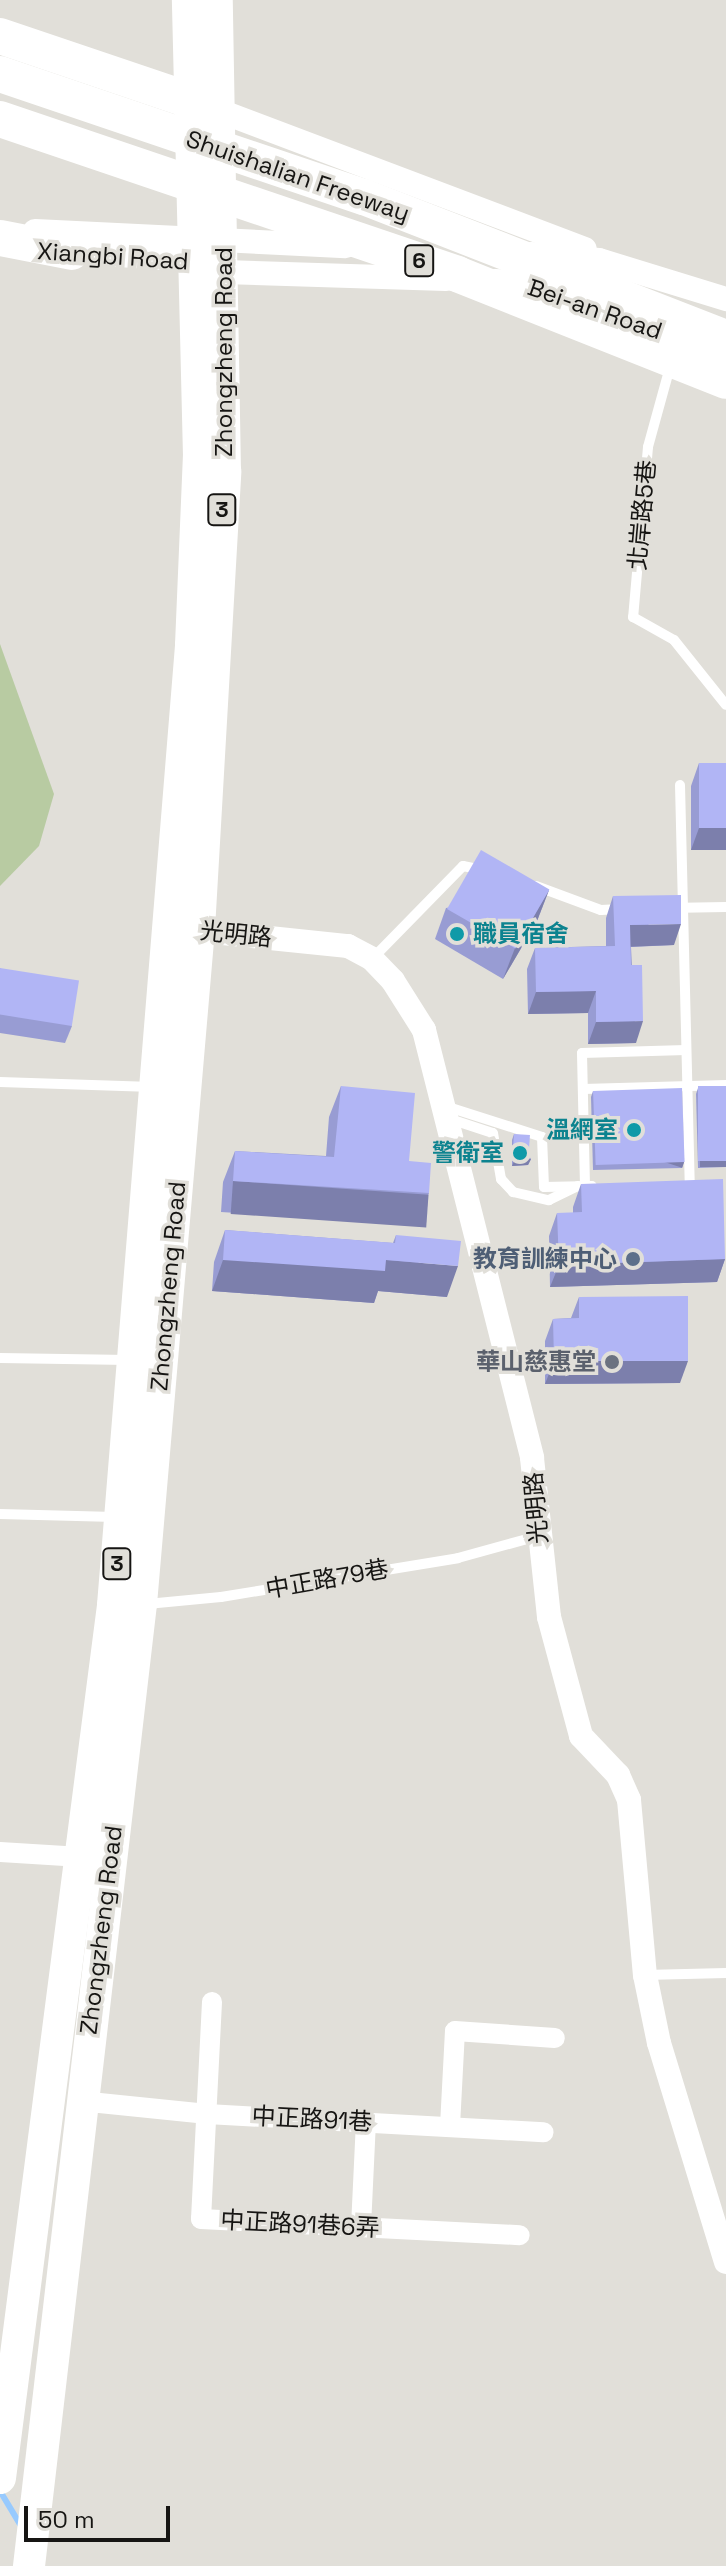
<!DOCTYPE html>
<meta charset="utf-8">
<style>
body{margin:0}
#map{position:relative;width:726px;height:2566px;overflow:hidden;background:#e1dfd9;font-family:"Space Grotesk","Noto Sans TC",sans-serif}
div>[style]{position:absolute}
.green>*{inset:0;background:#b8cba2}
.stream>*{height:6px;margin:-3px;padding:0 3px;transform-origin:3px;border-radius:3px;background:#98cafe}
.service>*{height:10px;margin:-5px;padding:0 5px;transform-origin:5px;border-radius:5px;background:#fff}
.minor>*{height:20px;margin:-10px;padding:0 10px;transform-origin:10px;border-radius:10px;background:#fff}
.tertiary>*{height:24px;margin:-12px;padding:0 12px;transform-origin:12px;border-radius:12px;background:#fff}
.primary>*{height:32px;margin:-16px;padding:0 16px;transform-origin:16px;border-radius:16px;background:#fff}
.motorway>*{height:36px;margin:-18px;padding:0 18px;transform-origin:18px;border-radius:18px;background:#fff}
.wall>*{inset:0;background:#989cd3}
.shaded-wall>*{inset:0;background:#7c7fac;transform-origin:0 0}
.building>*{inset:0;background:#b1b5f5;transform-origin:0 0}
.dots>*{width:22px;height:22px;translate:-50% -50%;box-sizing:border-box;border:4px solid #e1dfd9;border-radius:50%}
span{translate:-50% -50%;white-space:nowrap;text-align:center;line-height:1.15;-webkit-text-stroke:7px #e1dfd9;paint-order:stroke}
.shield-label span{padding:2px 6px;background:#e1dfd9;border:2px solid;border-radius:6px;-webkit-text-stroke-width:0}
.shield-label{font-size:22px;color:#161513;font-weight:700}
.street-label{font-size:24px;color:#161513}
.culture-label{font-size:24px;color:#0d838f;font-weight:700}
.left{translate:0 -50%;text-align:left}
.right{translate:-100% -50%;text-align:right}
.service-label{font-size:24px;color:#4e5e75;font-weight:700}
.worship-label{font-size:24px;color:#5b616d;font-weight:700}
.scale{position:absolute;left:24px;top:2506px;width:146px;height:36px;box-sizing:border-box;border:4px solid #161513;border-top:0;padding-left:10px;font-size:24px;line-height:28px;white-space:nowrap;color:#161513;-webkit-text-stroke:6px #e1dfd9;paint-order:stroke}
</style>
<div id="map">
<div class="green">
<div style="clip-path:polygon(0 644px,54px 794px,39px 846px,0 886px)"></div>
</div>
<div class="stream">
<div style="left:0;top:2491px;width:41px;rotate:59deg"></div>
</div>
<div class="service">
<div style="left:670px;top:367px;width:83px;rotate:105.4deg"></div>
<div style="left:648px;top:447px;width:171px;rotate:95deg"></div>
<div style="left:633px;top:617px;width:47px;rotate:29.3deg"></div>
<div style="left:674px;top:640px;width:83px;rotate:51.3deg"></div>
<div style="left:680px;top:785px;width:399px;rotate:88.6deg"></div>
<div style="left:536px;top:886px;width:69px;rotate:20.3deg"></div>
<div style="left:601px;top:910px;width:19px;rotate:-3deg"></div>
<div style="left:668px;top:908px;width:58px;rotate:-1deg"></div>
<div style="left:372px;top:959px;width:130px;rotate:-45.6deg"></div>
<div style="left:463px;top:866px;width:20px;rotate:11deg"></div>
<div style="left:0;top:1082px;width:153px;rotate:1.9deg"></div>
<div style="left:583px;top:1089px;width:143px;rotate:-1.6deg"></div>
<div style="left:445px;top:1106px;width:102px;rotate:17.7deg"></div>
<div style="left:542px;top:1137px;width:50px;rotate:87.7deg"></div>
<div style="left:544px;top:1187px;width:48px;rotate:-1.2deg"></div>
<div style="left:447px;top:1118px;width:48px;rotate:18.1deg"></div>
<div style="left:493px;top:1133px;width:47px;rotate:80.1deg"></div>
<div style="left:501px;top:1179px;width:18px;rotate:47deg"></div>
<div style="left:513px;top:1192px;width:37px;rotate:13deg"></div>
<div style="left:549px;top:1200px;width:32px;rotate:-26deg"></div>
<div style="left:585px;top:1186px;width:133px;rotate:-91.3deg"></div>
<div style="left:582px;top:1053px;width:104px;rotate:-1.7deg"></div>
<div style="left:0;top:1358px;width:129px;rotate:0.9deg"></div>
<div style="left:0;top:1514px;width:115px;rotate:1.5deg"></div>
<div style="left:147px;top:1604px;width:74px;rotate:-5.4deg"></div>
<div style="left:221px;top:1597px;width:240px;rotate:-9.3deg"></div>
<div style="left:458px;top:1558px;width:83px;rotate:-15.4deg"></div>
<div style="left:645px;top:1975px;width:81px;rotate:-1.4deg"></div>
</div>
<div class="minor">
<div style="left:0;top:1852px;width:81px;rotate:3.5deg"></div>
<div style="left:212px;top:2002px;width:217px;rotate:92.9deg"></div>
<div style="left:201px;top:2219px;width:319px;rotate:2.9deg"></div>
<div style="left:80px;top:2101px;width:128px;rotate:5.8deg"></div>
<div style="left:207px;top:2114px;width:337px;rotate:3.1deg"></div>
<div style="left:450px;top:2126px;width:95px;rotate:-87deg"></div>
<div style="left:455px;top:2031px;width:100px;rotate:4deg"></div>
<div style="left:361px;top:2227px;width:105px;rotate:-87.3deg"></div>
</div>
<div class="tertiary">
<div style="left:204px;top:105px;width:407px;rotate:20.7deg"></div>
<div style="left:35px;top:231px;width:311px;rotate:2.8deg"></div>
<div style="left:58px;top:251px;width:137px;rotate:3.8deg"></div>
<div style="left:195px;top:260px;width:31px;rotate:22deg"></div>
<div style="left:224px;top:272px;width:222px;rotate:1.8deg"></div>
<div style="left:531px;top:254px;width:68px;rotate:5deg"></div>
<div style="left:599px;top:260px;width:133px;rotate:17.1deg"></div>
<div style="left:495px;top:281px;width:40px;rotate:2.9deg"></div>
<div style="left:535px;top:283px;width:35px;rotate:20deg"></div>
<div style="left:640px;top:323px;width:42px;rotate:22.3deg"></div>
<div style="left:679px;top:339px;width:33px;rotate:-2deg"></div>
<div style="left:685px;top:342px;width:44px;rotate:21.3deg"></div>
<div style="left:183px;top:929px;width:166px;rotate:5.9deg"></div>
<div style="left:348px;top:946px;width:27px;rotate:28deg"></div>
<div style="left:372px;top:959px;width:30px;rotate:46deg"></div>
<div style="left:393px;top:981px;width:58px;rotate:57.7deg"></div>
<div style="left:424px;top:1030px;width:441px;rotate:75.8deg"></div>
<div style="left:532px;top:1458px;width:160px;rotate:83.9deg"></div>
<div style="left:549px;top:1617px;width:123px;rotate:74.9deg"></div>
<div style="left:581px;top:1736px;width:54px;rotate:46.5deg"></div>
<div style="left:618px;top:1775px;width:27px;rotate:66deg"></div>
<div style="left:629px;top:1800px;width:176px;rotate:84.8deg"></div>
<div style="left:645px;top:1975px;width:69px;rotate:78.4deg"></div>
<div style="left:659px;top:2043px;width:229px;rotate:73deg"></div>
</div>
<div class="primary">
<div style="left:0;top:2478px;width:880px;rotate:-82.62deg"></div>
<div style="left:113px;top:1605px;width:963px;rotate:-85.35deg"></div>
<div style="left:191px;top:645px;width:189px;rotate:-87.6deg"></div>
<div style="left:199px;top:456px;width:456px;rotate:-91.4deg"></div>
<div style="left:29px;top:2566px;width:968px;rotate:-83.36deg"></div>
<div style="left:141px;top:1604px;width:677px;rotate:-85.09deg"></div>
<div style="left:199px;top:929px;width:458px;rotate:-86.7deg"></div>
<div style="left:225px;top:472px;width:472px;rotate:-91deg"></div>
</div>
<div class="motorway">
<div style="left:0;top:36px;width:200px;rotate:18.7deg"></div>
<div style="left:0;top:74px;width:384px;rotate:18.7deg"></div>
<div style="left:364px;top:197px;width:388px;rotate:21.3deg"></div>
<div style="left:0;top:119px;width:483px;rotate:18.7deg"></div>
<div style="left:457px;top:274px;width:289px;rotate:21.7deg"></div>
<div style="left:0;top:238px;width:73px;rotate:11deg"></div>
</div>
<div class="wall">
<div style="clip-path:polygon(699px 763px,726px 763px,726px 850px,691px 850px,691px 786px)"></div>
<div style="clip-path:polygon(549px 890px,537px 921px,503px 979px,435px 939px,446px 908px)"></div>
<div style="clip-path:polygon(613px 896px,674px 945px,631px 947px,636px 1043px,588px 1044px,588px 1013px,528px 1014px,527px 969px,535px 948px,606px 946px,606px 918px)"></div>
<div style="clip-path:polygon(0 968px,72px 1026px,65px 1043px,0 1033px)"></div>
<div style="clip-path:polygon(341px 1086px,409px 1161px,429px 1193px,417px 1224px,221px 1212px,223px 1182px,235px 1151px,326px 1156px,329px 1117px)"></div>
<div style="clip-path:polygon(726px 1086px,726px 1167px,698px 1168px,696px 1094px,698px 1088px)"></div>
<div style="clip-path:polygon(593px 1091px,684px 1162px,682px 1168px,593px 1170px,591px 1097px)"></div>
<div style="clip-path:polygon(514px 1134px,531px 1159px,528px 1165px,512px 1166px,512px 1140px)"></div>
<div style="clip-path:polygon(581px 1184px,725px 1259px,717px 1282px,550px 1287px,549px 1236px,557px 1213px,573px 1213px,573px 1207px)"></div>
<div style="clip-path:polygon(225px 1230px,393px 1243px,396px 1235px,447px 1297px,378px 1291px,374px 1303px,212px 1291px,214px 1262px)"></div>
<div style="clip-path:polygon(579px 1297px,680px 1383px,545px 1384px,545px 1341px,553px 1319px,571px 1318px)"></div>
</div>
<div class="shaded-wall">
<div style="clip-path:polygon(699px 828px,726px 828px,726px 850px,691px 850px)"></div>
<div style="clip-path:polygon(549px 890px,537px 921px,503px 979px,515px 948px)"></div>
<div style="clip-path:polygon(681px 924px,674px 945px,623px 947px,630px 925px)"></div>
<div style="clip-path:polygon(596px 991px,588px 1013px,528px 1014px,536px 992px)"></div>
<div style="clip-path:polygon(643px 1021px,636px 1043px,588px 1044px,596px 1022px)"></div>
<div style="clip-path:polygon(515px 1159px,531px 1159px,528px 1165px,512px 1166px)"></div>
<div style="left:726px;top:1161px;width:6px;height:26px;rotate:90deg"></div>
<div style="left:684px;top:1162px;width:6px;height:89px;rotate:108deg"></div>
<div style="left:233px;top:1181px;width:196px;height:33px;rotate:4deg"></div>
<div style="clip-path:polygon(725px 1259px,717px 1282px,550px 1287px,559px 1265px)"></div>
<div style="clip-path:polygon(223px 1260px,386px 1260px,458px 1266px,447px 1297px,378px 1291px,374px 1303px,212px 1291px)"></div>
<div style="clip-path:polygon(554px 1361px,688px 1361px,680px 1383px,545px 1384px)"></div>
</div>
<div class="building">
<div style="left:699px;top:763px;width:27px;height:65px"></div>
<div style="left:481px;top:850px;width:79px;height:68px;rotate:30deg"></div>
<div style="clip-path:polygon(681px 895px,681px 924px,630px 925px,631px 965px,642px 965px,643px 1021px,596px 1022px,596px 991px,536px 992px,535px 948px,615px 946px,613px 896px)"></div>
<div style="left:0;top:968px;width:80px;height:46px;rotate:9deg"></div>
<div style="clip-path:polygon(341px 1086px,415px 1093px,409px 1161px,431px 1163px,429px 1193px,233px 1181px,235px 1151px,334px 1157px)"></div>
<div style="left:726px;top:1086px;width:75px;height:28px;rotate:90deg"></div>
<div style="left:682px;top:1088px;width:74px;height:89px;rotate:88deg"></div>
<div style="left:514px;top:1134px;width:16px;height:25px;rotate:4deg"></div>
<div style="clip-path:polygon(723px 1179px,725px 1259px,559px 1265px,557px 1213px,582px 1212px,581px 1184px)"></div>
<div style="clip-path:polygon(225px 1230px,395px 1243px,396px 1235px,461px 1241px,458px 1266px,386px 1260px,385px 1271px,223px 1260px)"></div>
<div style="clip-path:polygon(688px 1296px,688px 1361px,554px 1361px,553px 1319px,579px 1318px,579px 1297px)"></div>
</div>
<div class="dots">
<div style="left:457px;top:934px;background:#0f9aa8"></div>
<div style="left:634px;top:1130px;background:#0f9aa8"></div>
<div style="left:520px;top:1153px;background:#0f9aa8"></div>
<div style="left:633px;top:1259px;background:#5c6f8a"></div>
<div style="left:612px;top:1362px;background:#6b7280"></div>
</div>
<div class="shield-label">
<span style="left:419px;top:261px">6</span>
<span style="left:222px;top:510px">3</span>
<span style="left:117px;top:1564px">3</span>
</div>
<div class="street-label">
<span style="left:298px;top:176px;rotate:19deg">Shuishalian Freeway</span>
<span style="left:113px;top:256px;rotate:4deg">Xiangbi Road</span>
<span style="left:595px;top:309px;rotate:19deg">Bei-an Road</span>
<span style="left:224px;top:352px;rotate:-90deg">Zhongzheng Road</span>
<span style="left:642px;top:515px;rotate:-85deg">北岸路5巷</span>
<span style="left:236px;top:934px;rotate:6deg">光明路</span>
<span style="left:168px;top:1286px;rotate:-85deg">Zhongzheng Road</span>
<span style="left:536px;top:1508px;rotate:-95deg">光明路</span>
<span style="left:327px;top:1579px;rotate:-10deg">中正路79巷</span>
<span style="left:101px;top:1930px;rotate:-83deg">Zhongzheng Road</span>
<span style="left:312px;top:2119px;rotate:3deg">中正路91巷</span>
<span style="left:300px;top:2224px;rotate:3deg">中正路91巷6弄</span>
</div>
<div class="culture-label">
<span class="left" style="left:473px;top:934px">職員宿舍</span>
<span class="right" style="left:618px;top:1130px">溫網室</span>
<span class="right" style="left:504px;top:1153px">警衛室</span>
</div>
<div class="service-label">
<span class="right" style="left:617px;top:1259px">教育訓練中心</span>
</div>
<div class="worship-label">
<span class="right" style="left:596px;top:1362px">華山慈惠堂</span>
</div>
<div class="scale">50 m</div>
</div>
